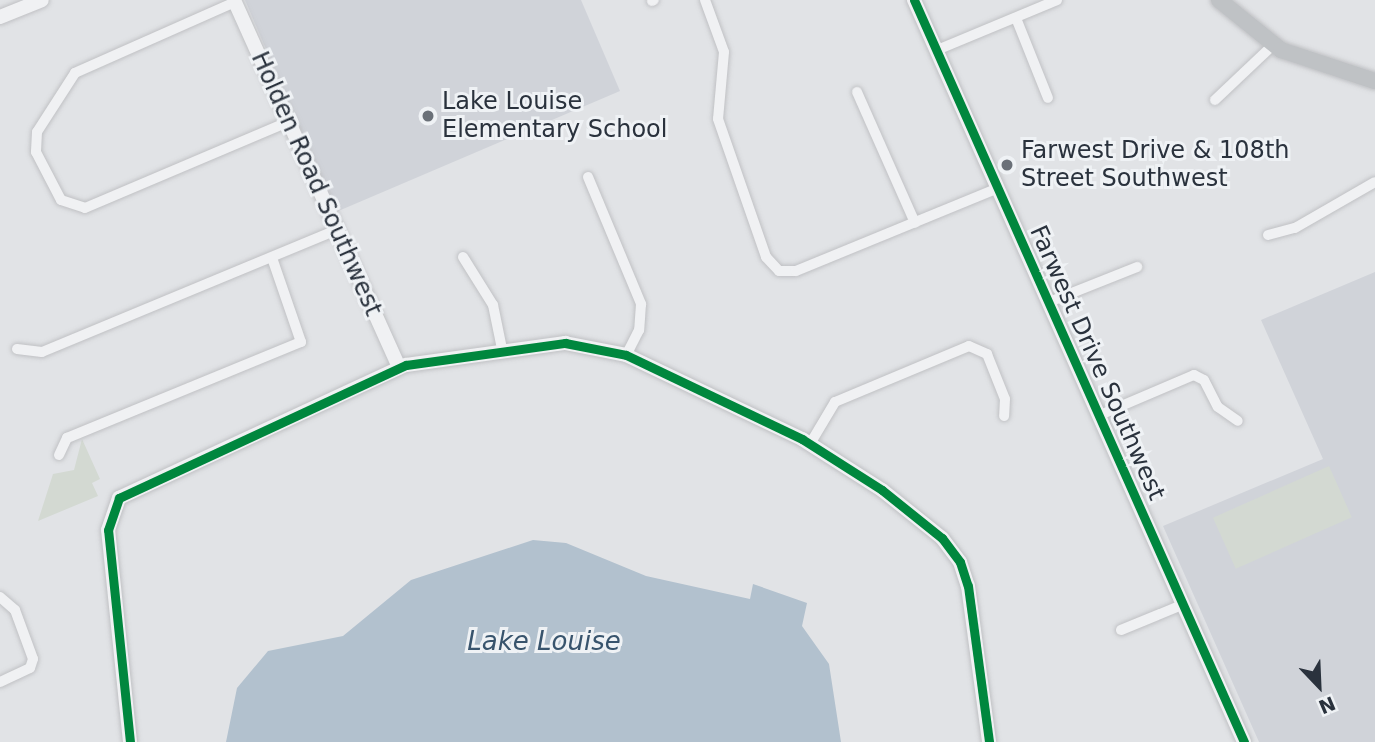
<!DOCTYPE html>
<style>
body{margin:0}
#map{position:relative;width:1375px;height:742px;overflow:hidden;background:#e1e3e6;font-family:"DejaVu Sans",sans-serif}
div>[style]{position:absolute}
.built>*{inset:0;background:#d0d3d9}
.green>*{inset:0;background:#d3d9d2;transform-origin:0 0}
.water>*{inset:0;background:#b2c1ce}
.roads{filter:drop-shadow(0 0 2px #c0c1c4) drop-shadow(0 0 2px #c0c1c4)}
.minor>*{height:10px;margin:-5px;padding:0 5px;transform-origin:5px;border-radius:5px;background:#f0f1f3}
.tertiary>*{height:14px;margin:-7px;padding:0 7px;transform-origin:7px;border-radius:7px;background:#f0f1f3}
.secondary>*{height:16px;margin:-8px;padding:0 8px;transform-origin:8px;border-radius:8px;background:#bfc2c5}
.cycleway>*{height:9px;margin:-4.5px;padding:0 4.5px;transform-origin:4.5px;border-radius:4.5px;background:#00873e}
.dots>*{width:19px;height:19px;translate:-50% -50%;box-sizing:border-box;border:4px solid #eff2f5;border-radius:50%}
span{translate:-50% -50%;white-space:nowrap;text-align:center;line-height:1.15;-webkit-text-stroke:6px #eff2f5;paint-order:stroke}
.poi-label{font-size:24px;color:#2a323d}
.left{translate:0 -50%;text-align:left}
.street-label{font-size:24px;color:#2a323d}
.water-label{font-size:26px;color:#38546d;font-style:italic}
.north{position:absolute;left:1284px;top:651px;width:70px;height:70px;-webkit-text-stroke:5px #eff2f5;paint-order:stroke;rotate:157deg;font-size:19px;font-weight:700;line-height:28px;text-align:center;color:#2a323d}
.north::after{content:'';display:block;margin:auto;width:24px;height:32px;background:#2a323d;clip-path:polygon(50% 0,100% 100%,50% 72%,0 100%)}
</style>
<div id="map">
<div class="built">
<div style="clip-path:polygon(245px 0,581px 0,620px 91px,336px 212px)"></div>
<div style="clip-path:polygon(1375px 272px,1375px 742px,1259px 742px,1163px 526px,1323px 459px,1261px 320px)"></div>
</div>
<div class="green">
<div style="clip-path:polygon(82px 439px,100px 479px,92px 483px,98px 496px,38px 521px,53px 474px,74px 470px)"></div>
<div style="left:1329px;top:466px;width:56px;height:127px;rotate:66deg"></div>
</div>
<div class="water">
<div style="clip-path:polygon(533px 540px,566px 543px,646px 576px,750px 599px,753px 584px,807px 603px,802px 626px,829px 664px,841px 742px,226px 742px,237px 688px,268px 651px,343px 636px,411px 580px)"></div>
</div>
<div class="roads">
<div class="minor">
<div style="left:705px;top:0;width:55px;rotate:69.9deg"></div>
<div style="left:724px;top:52px;width:67px;rotate:95.1deg"></div>
<div style="left:718px;top:119px;width:146px;rotate:70.8deg"></div>
<div style="left:766px;top:257px;width:19px;rotate:47deg"></div>
<div style="left:779px;top:271px;width:17px"></div>
<div style="left:796px;top:271px;width:218px;rotate:-22.3deg"></div>
<div style="left:652px;top:1px;width:2px;rotate:-27deg"></div>
<div style="left:235px;top:2px;width:175px;rotate:156.1deg"></div>
<div style="left:75px;top:73px;width:70px;rotate:122.8deg"></div>
<div style="left:37px;top:132px;width:20px;rotate:93deg"></div>
<div style="left:36px;top:152px;width:54px;rotate:62.5deg"></div>
<div style="left:61px;top:200px;width:25px;rotate:18deg"></div>
<div style="left:85px;top:208px;width:220px;rotate:-23deg"></div>
<div style="left:1016px;top:18px;width:86px;rotate:68.2deg"></div>
<div style="left:937px;top:50px;width:130px;rotate:-22.6deg"></div>
<div style="left:857px;top:92px;width:143px;rotate:66.1deg"></div>
<div style="left:1215px;top:100px;width:81px;rotate:-43.5deg"></div>
<div style="left:588px;top:177px;width:138px;rotate:67.3deg"></div>
<div style="left:641px;top:304px;width:26px;rotate:94deg"></div>
<div style="left:639px;top:330px;width:28px;rotate:117deg"></div>
<div style="left:1268px;top:235px;width:28px;rotate:-15deg"></div>
<div style="left:1295px;top:228px;width:92px;rotate:-29.9deg"></div>
<div style="left:463px;top:257px;width:57px;rotate:58deg"></div>
<div style="left:493px;top:305px;width:45px;rotate:78.4deg"></div>
<div style="left:1049px;top:302px;width:95px;rotate:-21.7deg"></div>
<div style="left:17px;top:349px;width:25px;rotate:7deg"></div>
<div style="left:42px;top:352px;width:319px;rotate:-22.5deg"></div>
<div style="left:1100px;top:415px;width:102px;rotate:-23.1deg"></div>
<div style="left:1194px;top:375px;width:11px;rotate:27deg"></div>
<div style="left:1204px;top:380px;width:30px;rotate:63deg"></div>
<div style="left:1218px;top:407px;width:24px;rotate:35deg"></div>
<div style="left:810px;top:444px;width:49px;rotate:-59.2deg"></div>
<div style="left:835px;top:402px;width:145px;rotate:-22.7deg"></div>
<div style="left:969px;top:346px;width:20px;rotate:24deg"></div>
<div style="left:987px;top:354px;width:48px;rotate:68.2deg"></div>
<div style="left:1005px;top:399px;width:17px;rotate:93deg"></div>
<div style="left:59px;top:455px;width:19px;rotate:-65deg"></div>
<div style="left:67px;top:438px;width:253px;rotate:-22.3deg"></div>
<div style="left:301px;top:342px;width:89px;rotate:-109deg"></div>
<div style="left:0;top:597px;width:20px;rotate:41deg"></div>
<div style="left:15px;top:610px;width:52px;rotate:69.8deg"></div>
<div style="left:33px;top:659px;width:9px;rotate:108deg"></div>
<div style="left:30px;top:668px;width:33px;rotate:155deg"></div>
<div style="left:1121px;top:630px;width:66px;rotate:-22.3deg"></div>
</div>
<div class="tertiary">
<div style="left:234px;top:0;width:403px;rotate:65.8deg"></div>
<div style="left:914px;top:0;width:812px;rotate:66.02deg"></div>
<div style="left:0;top:17px;width:45px;rotate:-22deg"></div>
<div style="left:130px;top:742px;width:213px;rotate:-95.9deg"></div>
<div style="left:108px;top:530px;width:34px;rotate:-71deg"></div>
<div style="left:119px;top:498px;width:316px;rotate:-24.9deg"></div>
<div style="left:406px;top:365px;width:161px;rotate:-7.9deg"></div>
<div style="left:565px;top:343px;width:62px;rotate:11.1deg"></div>
<div style="left:626px;top:355px;width:195px;rotate:25.5deg"></div>
<div style="left:802px;top:439px;width:95px;rotate:32.5deg"></div>
<div style="left:882px;top:490px;width:77px;rotate:38.7deg"></div>
<div style="left:942px;top:538px;width:30px;rotate:53deg"></div>
<div style="left:960px;top:562px;width:25px;rotate:72deg"></div>
<div style="left:968px;top:586px;width:157px;rotate:82.3deg"></div>
</div>
<div class="secondary">
<div style="left:1219px;top:0;width:80px;rotate:38.9deg"></div>
<div style="left:1281px;top:50px;width:99px;rotate:18.3deg"></div>
</div>
</div>
<div class="cycleway">
<div style="left:914px;top:0;width:812px;rotate:66.02deg"></div>
<div style="left:130px;top:742px;width:213px;rotate:-95.9deg"></div>
<div style="left:108px;top:530px;width:34px;rotate:-71deg"></div>
<div style="left:119px;top:498px;width:316px;rotate:-24.9deg"></div>
<div style="left:406px;top:365px;width:161px;rotate:-7.9deg"></div>
<div style="left:565px;top:343px;width:62px;rotate:11.1deg"></div>
<div style="left:626px;top:355px;width:195px;rotate:25.5deg"></div>
<div style="left:802px;top:439px;width:95px;rotate:32.5deg"></div>
<div style="left:882px;top:490px;width:77px;rotate:38.7deg"></div>
<div style="left:942px;top:538px;width:30px;rotate:53deg"></div>
<div style="left:960px;top:562px;width:25px;rotate:72deg"></div>
<div style="left:968px;top:586px;width:157px;rotate:82.3deg"></div>
</div>
<div class="dots">
<div style="left:428px;top:116px;background:#6a7078"></div>
<div style="left:1007px;top:165px;background:#6a7078"></div>
</div>
<div class="poi-label">
<span class="left" style="left:442px;top:116px">Lake Louise<br>Elementary School</span>
<span class="left" style="left:1021px;top:165px">Farwest Drive &amp; 108th<br>Street Southwest</span>
</div>
<div class="street-label">
<span style="left:316px;top:184px;rotate:66deg">Holden Road Southwest</span>
<span style="left:1097px;top:363px;rotate:66deg">Farwest Drive Southwest</span>
</div>
<div class="water-label">
<span style="left:544px;top:642px">Lake Louise</span>
</div>
<div class="north">N</div>
</div>
